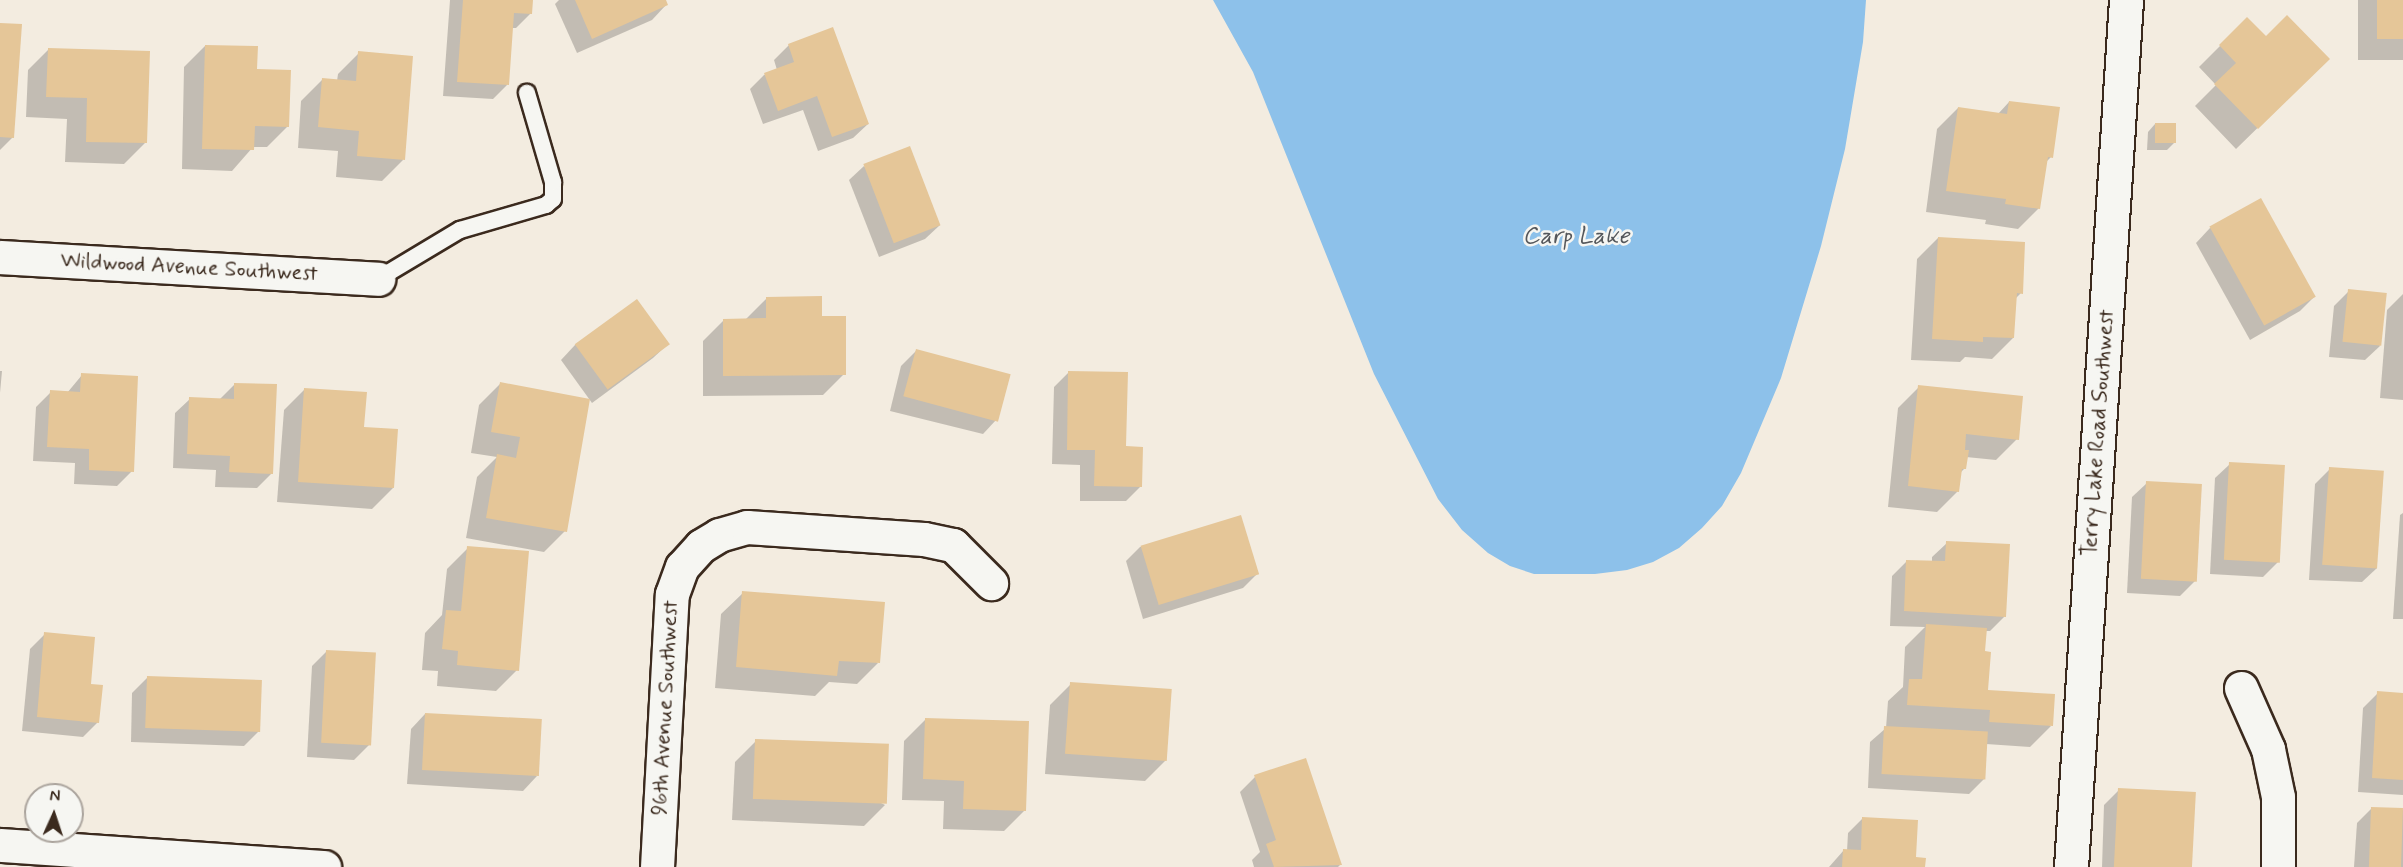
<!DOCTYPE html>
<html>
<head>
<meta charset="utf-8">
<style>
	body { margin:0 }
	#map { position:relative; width:2403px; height:867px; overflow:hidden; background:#f3ece0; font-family:Mynerve,sans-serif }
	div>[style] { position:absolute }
	.water>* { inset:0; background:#8dc1ea }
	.shadow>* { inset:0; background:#0003; transform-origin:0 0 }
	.building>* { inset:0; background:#e5c698; transform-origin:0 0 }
	.roads { filter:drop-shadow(2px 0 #3b2a1e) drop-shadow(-2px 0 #3b2a1e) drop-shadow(0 2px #3b2a1e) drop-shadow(0 -2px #3b2a1e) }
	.service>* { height:16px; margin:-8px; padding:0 8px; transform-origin:8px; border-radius:8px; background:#f6f6f2 }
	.minor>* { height:33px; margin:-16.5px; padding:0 16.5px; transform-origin:16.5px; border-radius:16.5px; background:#f6f6f2 }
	span { translate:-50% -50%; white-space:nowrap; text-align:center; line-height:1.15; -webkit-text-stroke:5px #f6f6f2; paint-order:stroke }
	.street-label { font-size:22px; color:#3b2a1e }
	.water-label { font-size:24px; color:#54575b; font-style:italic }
	.north { position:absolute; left:24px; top:783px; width:60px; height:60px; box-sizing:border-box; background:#f6f6f2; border:2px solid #aba49d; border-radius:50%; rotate:3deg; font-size:16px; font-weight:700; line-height:24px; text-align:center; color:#3b2a1e }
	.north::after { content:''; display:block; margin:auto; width:21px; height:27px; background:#3b2a1e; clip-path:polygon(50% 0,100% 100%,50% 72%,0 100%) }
</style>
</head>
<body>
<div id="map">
	<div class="water">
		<i style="clip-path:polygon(1213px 0,1866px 0,1863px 42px,1845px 149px,1821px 246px,1781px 378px,1741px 473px,1722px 506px,1702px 528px,1679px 548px,1653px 562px,1627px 570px,1595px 574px,1534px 574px,1510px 566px,1488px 553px,1462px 530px,1438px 499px,1374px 374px,1253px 72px)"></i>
	</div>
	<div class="shadow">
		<i style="clip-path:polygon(450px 0,532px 0,531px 13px,516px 28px,511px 28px,507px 85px,493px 99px,443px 96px)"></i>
		<i style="clip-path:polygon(559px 0,664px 0,666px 5px,652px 20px,577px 53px,555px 4px)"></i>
		<i style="left:2358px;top:0;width:45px;height:60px"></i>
		<i style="clip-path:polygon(2247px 19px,2266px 38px,2328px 59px,2236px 149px,2195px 106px,2216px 85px,2199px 67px)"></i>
		<i style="clip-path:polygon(0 24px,13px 137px,0 150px)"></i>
		<i style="clip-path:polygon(789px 45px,868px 124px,853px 138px,818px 151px,803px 110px,763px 124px,750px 89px,764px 75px,777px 70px,774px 60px)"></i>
		<i style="clip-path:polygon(205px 46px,256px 71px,288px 126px,267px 147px,253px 147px,232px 171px,182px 169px,184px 67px)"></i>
		<i style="clip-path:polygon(49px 49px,145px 143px,124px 164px,65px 162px,67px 119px,26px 117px,28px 70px)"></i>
		<i style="clip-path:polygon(359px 53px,403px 160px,382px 181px,336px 177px,338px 151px,298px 148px,301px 101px,322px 80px,337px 81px,338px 74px)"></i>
		<i style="clip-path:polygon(2009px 102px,2051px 157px,2045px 163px,2039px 208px,2018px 229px,1985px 224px,1986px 220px,1926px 212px,1937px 129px,1958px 108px,1998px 114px)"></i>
		<i style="clip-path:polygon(2155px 124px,2174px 143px,2167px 150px,2147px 150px,2148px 132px)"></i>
		<i style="clip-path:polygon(864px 166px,940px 225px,925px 239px,879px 257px,849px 180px)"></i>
		<i style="clip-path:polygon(2260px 200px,2314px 297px,2300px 311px,2250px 340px,2196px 243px,2210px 228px)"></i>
		<i style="clip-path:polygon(1938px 238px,2021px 293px,2015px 299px,2013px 338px,1992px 359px,1965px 357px,1960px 362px,1911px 360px,1917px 259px)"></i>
		<i style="clip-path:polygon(2349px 291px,2380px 346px,2365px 360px,2329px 357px,2334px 306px)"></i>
		<i style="clip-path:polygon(2403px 294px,2403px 400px,2380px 398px,2387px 310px)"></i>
		<i style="clip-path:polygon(767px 298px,821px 317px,844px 374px,823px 395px,703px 396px,703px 341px,724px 320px,745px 320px)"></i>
		<i style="clip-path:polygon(668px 344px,653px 358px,592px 403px,561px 360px,575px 345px)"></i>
		<i style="clip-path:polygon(916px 351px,997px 419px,983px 434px,890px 411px,901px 366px)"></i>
		<i style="clip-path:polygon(0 371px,2px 371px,0 393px)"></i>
		<i style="clip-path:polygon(1069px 372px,1141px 486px,1126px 501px,1080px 501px,1080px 465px,1052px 464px,1054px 387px)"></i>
		<i style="clip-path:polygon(82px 375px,132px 471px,117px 486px,74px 484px,75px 463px,33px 461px,36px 407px,51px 392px,67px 393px)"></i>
		<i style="clip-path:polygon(235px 384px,272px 473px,257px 488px,215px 487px,216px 470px,173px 468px,175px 413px,190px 399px,219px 400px)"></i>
		<i style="clip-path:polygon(500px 384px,565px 531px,544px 552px,466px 538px,477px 477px,497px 457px,471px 453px,479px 405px)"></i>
		<i style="clip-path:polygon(1919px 387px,2017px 439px,1996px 460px,1966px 457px,1965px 468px,1960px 473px,1958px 491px,1937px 512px,1888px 507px,1898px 408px)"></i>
		<i style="clip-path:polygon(305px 389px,363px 428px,393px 488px,372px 509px,277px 502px,284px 410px)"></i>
		<i style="clip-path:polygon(2230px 464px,2278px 562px,2263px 577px,2210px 574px,2215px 478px)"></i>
		<i style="clip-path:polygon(2330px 469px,2377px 568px,2362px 582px,2309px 580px,2315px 484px)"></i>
		<i style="clip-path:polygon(2147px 483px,2195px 581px,2180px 596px,2127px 593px,2132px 497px)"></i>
		<i style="clip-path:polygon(2403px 513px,2403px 619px,2393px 619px,2400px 515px)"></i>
		<i style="clip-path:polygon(1240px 517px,1258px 573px,1243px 588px,1143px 619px,1126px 561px,1140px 547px)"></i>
		<i style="clip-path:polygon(1947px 543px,2005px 616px,1990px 631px,1985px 631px,1983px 652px,1987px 692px,2051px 726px,2030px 747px,1986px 744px,1984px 779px,1969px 794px,1868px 788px,1870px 742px,1886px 728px,1888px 701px,1903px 687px,1905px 647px,1925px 627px,1890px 626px,1892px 576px,1907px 561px,1932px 562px,1932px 557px)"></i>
		<i style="clip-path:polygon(468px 548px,517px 670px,496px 691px,437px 686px,438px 671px,422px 670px,425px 633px,442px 615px,447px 569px)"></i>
		<i style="clip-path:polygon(743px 593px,878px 663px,857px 684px,829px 682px,815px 696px,715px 688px,721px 614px)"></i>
		<i style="clip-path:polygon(45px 634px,89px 685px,98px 722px,83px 737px,22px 731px,30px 649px)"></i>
		<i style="clip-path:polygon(327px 651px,369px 745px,354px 760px,307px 757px,312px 666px)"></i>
		<i style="clip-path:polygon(147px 678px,259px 731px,244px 746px,131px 742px,132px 693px)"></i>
		<i style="clip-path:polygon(1071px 684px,1166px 760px,1145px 781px,1045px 774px,1050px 705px)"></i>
		<i style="clip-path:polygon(2378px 693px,2403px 694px,2403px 795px,2358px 792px,2363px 708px)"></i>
		<i style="clip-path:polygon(425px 714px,537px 776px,523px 791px,407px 784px,411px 729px)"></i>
		<i style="clip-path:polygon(925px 720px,1025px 810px,1004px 831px,943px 829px,944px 801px,902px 800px,904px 741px)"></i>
		<i style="clip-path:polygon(756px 741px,885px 805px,864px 826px,732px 820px,735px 762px)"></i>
		<i style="clip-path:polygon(1305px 760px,1340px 865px,1338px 867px,1254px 867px,1252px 860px,1260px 852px,1240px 792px,1255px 777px)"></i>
		<i style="clip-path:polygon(2119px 790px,2192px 867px,2102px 867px,2104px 805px)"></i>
		<i style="clip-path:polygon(2372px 808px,2403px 810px,2403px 867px,2354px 867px,2357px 823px)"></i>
		<i style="clip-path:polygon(1863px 818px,1914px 859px,1924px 867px,1829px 867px,1844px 850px,1847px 851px,1848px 833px)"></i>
	</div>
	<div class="building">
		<i style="clip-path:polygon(463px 0,533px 0,532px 14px,514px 13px,509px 85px,457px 82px)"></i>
		<i style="clip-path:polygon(575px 0,666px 0,668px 5px,592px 39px)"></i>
		<i style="left:2377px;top:0;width:26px;height:39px"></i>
		<i style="clip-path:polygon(2287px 15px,2330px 59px,2258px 129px,2214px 84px,2236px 63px,2219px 45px,2247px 17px,2266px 36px)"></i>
		<i style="clip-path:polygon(0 23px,22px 24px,14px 138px,0 137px)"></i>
		<i style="clip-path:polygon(833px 27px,869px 124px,832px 137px,817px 96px,778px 111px,764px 73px,794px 62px,788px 44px)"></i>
		<i style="clip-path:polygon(205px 45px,258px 46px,257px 69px,291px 70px,289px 127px,255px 126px,254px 150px,202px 149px)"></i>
		<i style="clip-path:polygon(48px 48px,150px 51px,147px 143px,86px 142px,87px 98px,46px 97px)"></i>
		<i style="clip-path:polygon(358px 51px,413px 56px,405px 160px,357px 156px,359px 131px,318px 127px,322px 78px,356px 81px)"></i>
		<i style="clip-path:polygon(2009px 101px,2060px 107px,2053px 158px,2048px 157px,2040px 209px,2005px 204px,2006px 199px,1946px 191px,1958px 107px,2007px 114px)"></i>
		<i style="left:2155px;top:123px;width:21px;height:20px"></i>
		<i style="left:910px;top:146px;width:85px;height:50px;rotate:69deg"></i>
		<i style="left:2261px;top:198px;width:113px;height:59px;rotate:61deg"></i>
		<i style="clip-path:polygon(1938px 237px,2025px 242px,2023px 294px,2017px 293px,2014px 338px,1983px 337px,1983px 342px,1932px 339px)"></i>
		<i style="left:2348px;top:289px;width:39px;height:53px;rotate:6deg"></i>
		<i style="clip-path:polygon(822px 296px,822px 316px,846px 316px,846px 375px,723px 376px,723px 319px,766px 318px,766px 297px)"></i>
		<i style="left:637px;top:299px;width:56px;height:77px;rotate:54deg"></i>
		<i style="left:916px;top:349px;width:98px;height:49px;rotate:15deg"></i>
		<i style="clip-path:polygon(1068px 371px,1128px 372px,1126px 446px,1143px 447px,1142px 487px,1094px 486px,1095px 450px,1067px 450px)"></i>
		<i style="clip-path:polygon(81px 373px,138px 376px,134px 472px,89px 470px,89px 449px,47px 447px,50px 390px,80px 392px)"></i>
		<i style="clip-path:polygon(500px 382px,590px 399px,567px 532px,486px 518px,497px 454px,516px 458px,520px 437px,491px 432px)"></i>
		<i style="clip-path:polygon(234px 383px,277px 384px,273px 474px,229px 472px,230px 456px,187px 454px,189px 397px,234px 399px)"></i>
		<i style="clip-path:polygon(1918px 385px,2023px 396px,2019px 440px,1966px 434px,1965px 450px,1969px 450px,1966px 469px,1962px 469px,1959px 492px,1908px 486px)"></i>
		<i style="clip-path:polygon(304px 388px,367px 392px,364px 427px,398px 429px,394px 488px,298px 482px)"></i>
		<i style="left:2229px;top:462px;width:56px;height:98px;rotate:3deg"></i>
		<i style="left:2329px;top:467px;width:55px;height:98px;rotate:4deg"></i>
		<i style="left:2146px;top:481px;width:56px;height:98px;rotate:3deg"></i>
		<i style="left:1241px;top:515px;width:62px;height:105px;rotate:73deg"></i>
		<i style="clip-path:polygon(1946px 541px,2010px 544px,2006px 617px,1904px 611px,1906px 560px,1945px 561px)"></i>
		<i style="clip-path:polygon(467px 546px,529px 551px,519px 671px,457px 665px,458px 651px,442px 649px,446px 610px,461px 611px)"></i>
		<i style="clip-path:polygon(742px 591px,885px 602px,880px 663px,839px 661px,837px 676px,736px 667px)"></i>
		<i style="clip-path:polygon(1926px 624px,1987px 628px,1985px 651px,1991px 652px,1988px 690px,2055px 694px,2053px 726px,1989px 722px,1990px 710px,1907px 705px,1909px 679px,1922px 679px)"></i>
		<i style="clip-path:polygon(44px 632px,95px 637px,91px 684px,103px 685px,99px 723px,37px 717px)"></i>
		<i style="left:326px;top:650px;width:50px;height:93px;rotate:3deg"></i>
		<i style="left:147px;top:676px;width:115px;height:52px;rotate:2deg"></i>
		<i style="left:1070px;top:682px;width:102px;height:72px;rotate:4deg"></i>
		<i style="clip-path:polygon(2377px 691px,2403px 693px,2403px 780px,2372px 778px)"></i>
		<i style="left:425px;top:713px;width:117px;height:57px;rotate:3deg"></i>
		<i style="clip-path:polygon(925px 718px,1029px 721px,1026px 811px,963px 809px,964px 781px,923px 779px)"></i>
		<i style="left:1884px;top:726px;width:104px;height:48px;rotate:3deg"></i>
		<i style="left:755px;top:739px;width:134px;height:60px;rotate:2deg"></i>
		<i style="clip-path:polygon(1306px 758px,1342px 865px,1274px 867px,1266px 844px,1276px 840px,1254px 775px)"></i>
		<i style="left:2118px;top:788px;width:78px;height:79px;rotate:3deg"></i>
		<i style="left:2371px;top:807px;width:32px;height:60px;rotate:2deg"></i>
		<i style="clip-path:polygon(1862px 817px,1918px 820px,1916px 857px,1926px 858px,1925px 867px,1842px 867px,1843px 849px,1861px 850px)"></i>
	</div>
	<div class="roads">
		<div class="service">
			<i style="left:378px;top:279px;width:96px;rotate:-30.9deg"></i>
			<i style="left:460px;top:230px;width:90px;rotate:-16.2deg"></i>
			<i style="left:546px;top:205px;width:9px;rotate:-41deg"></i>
			<i style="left:553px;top:199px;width:17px;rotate:-90deg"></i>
			<i style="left:553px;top:182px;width:93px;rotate:-106.3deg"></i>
		</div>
		<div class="minor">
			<i style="left:0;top:257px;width:379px;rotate:3.3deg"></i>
			<i style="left:2241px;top:688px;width:67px;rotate:66.1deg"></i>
			<i style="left:2268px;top:749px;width:49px;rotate:78.2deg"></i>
			<i style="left:2278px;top:797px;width:70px;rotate:90deg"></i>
			<i style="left:0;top:845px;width:325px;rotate:3.9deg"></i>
			<i style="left:657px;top:867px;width:273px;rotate:-86.9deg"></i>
			<i style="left:672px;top:594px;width:29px;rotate:-70deg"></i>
			<i style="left:682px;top:567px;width:28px;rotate:-48deg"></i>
			<i style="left:701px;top:546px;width:21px;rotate:-31deg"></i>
			<i style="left:719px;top:535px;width:29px;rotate:-16deg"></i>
			<i style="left:747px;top:527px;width:177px;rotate:3.9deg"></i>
			<i style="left:924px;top:539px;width:30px;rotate:12deg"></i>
			<i style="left:953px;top:545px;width:54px;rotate:45deg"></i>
			<i style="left:2071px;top:867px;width:869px;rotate:-86.37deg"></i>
		</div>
	</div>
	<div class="street-label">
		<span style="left:189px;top:268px;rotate:3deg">Wildwood Avenue Southwest</span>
		<span style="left:2099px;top:433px;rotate:-86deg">Terry Lake Road Southwest</span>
		<span style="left:666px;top:708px;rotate:-87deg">96th Avenue Southwest</span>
	</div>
	<div class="water-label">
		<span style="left:1576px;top:237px">Carp Lake</span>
	</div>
	<div class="north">N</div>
</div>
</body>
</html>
